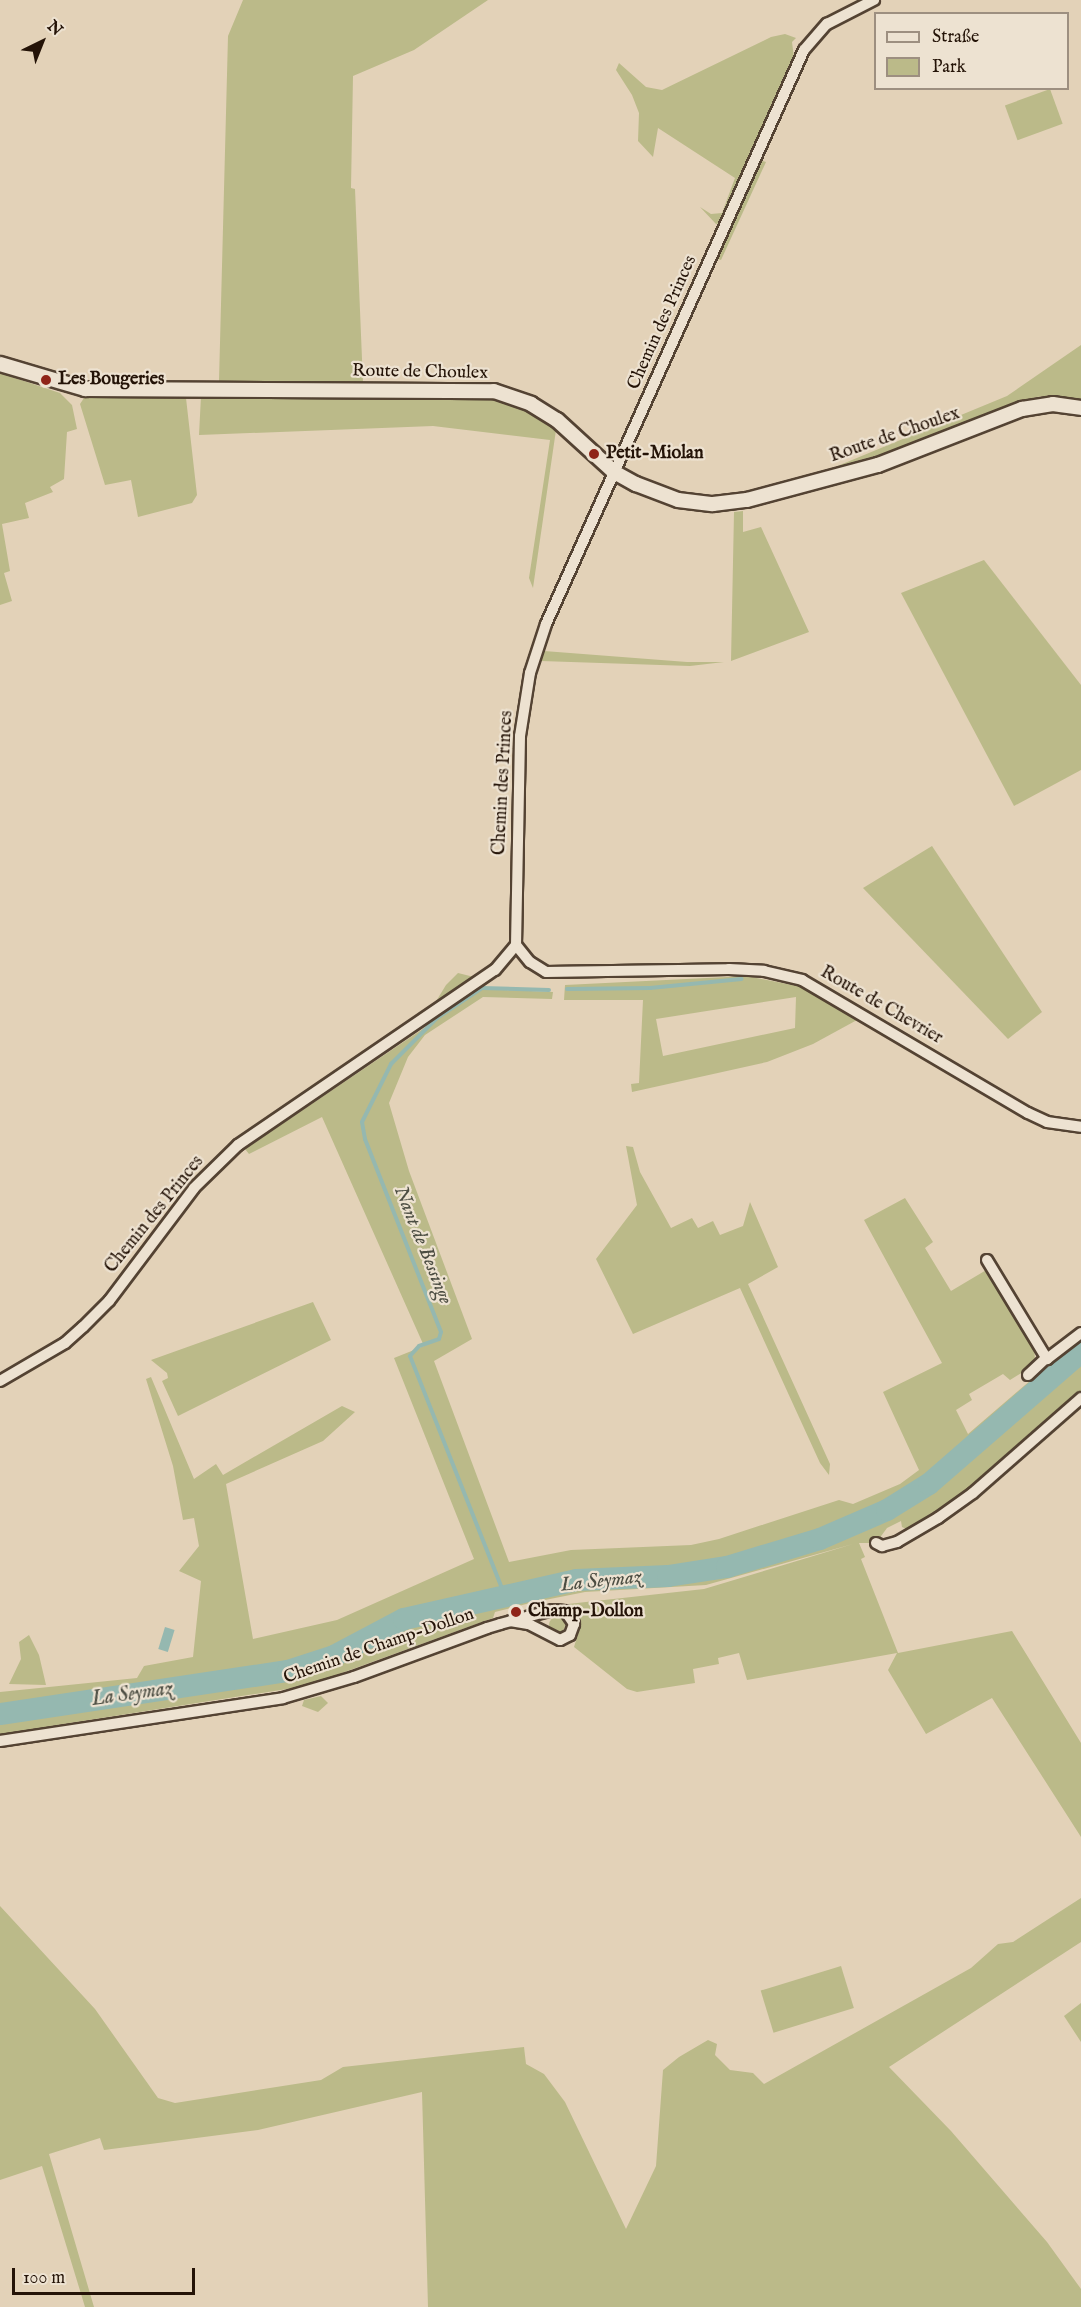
<!DOCTYPE html>
<html>
<head>
<meta charset="utf-8">
<style>
	body { margin:0 }
	#map { position:relative; width:1081px; height:2307px; overflow:hidden; background:#e3d2b8; font-family:"IM FELL English",serif }
	div>[style] { position:absolute }
	.green>* { inset:0; background:#bbba89; transform-origin:0 0 }
	.round { border-radius:50% }
	.water>* { inset:0; background:#95b8b0; transform-origin:0 0 }
	.stream>* { height:4px; margin:-2px; padding:0 2px; transform-origin:2px; border-radius:2px; background:#95b8b0 }
	.river>* { height:22px; margin:-11px; padding:0 11px; transform-origin:11px; border-radius:11px; background:#95b8b0 }
	.roads { filter:drop-shadow(2px 0 #544333) drop-shadow(-2px 0 #544333) drop-shadow(0 2px #544333) drop-shadow(0 -2px #544333) }
	.street>* { height:10px; margin:-5px; padding:0 5px; transform-origin:5px; border-radius:5px; background:#ede2d1 }
	.secondary>* { height:14px; margin:-7px; padding:0 7px; transform-origin:7px; border-radius:7px; background:#ede2d1 }
	.dots>* { width:16px; height:16px; translate:-50% -50%; box-sizing:border-box; border:3px solid #ede2d1; border-radius:50% }
	span { translate:-50% -50%; white-space:nowrap; text-align:center; line-height:1.15; -webkit-text-stroke:4.5px #ede2d1; paint-order:stroke }
	.street-label { font-size:18px; color:#241307 }
	.poi-label { font-size:18px; color:#241307; font-weight:700 }
	.left { translate:0 -50%; text-align:left }
	.water-label { font-size:20px; color:#4c4d42; font-style:italic }
	.legend { position:absolute; left:874px; top:12px; width:195px; height:78px; box-sizing:border-box; background:#ede2d1; border:2px solid #9d8f80; margin:0; padding:8px 10px; list-style:none; font-size:18px; color:#241307 }
	.legend li { display:flex; align-items:center; gap:12px; height:30px }
	.legend b { width:30px; border:2px solid #9d8f80 }
	.north { position:absolute; left:12px; top:12px; width:60px; height:60px; -webkit-text-stroke:4px #ede2d1; paint-order:stroke; rotate:43deg; font-size:16px; font-weight:700; line-height:24px; text-align:center; color:#241307 }
	.north::after { content:''; display:block; margin:auto; width:21px; height:27px; background:#241307; clip-path:polygon(50% 0,100% 100%,50% 72%,0 100%) }
	.scale { position:absolute; left:12px; top:2268px; width:183px; height:27px; box-sizing:border-box; border:3px solid #241307; border-top:0; padding-left:8px; font-size:18px; line-height:21px; white-space:nowrap; color:#241307; -webkit-text-stroke:4px #ede2d1; paint-order:stroke }
</style>
</head>
<body>
<div id="map">
	<div class="green">
		<i style="clip-path:polygon(243px 0,488px 0,414px 50px,353px 76px,351px 188px,355px 189px,363px 383px,219px 381px,228px 36px)"></i>
		<i style="clip-path:polygon(785px 34px,796px 38px,792px 42px,794px 58px,720px 223px,716px 224px,700px 207px,711px 214px,722px 213px,735px 178px,658px 128px,653px 157px,638px 141px,639px 113px,632px 95px,616px 70px,619px 63px,646px 87px,662px 90px,771px 37px)"></i>
		<i style="left:1050px;top:89px;width:37px;height:48px;rotate:70deg"></i>
		<i style="clip-path:polygon(759px 160px,766px 162px,721px 260px,715px 258px)"></i>
		<i style="clip-path:polygon(1081px 345px,1081px 401px,1056px 395px,1036px 397px,897px 450px,835px 467px,1007px 396px)"></i>
		<i style="clip-path:polygon(0 373px,60px 393px,72px 405px,77px 429px,67px 432px,64px 479px,50px 487px,53px 492px,25px 503px,29px 518px,2px 524px,10px 571px,4px 573px,12px 601px,0 605px)"></i>
		<i style="clip-path:polygon(86px 395px,186px 398px,197px 495px,192px 503px,138px 517px,131px 480px,105px 485px,80px 404px)"></i>
		<i style="clip-path:polygon(349px 395px,357px 400px,495px 400px,520px 408px,556px 430px,533px 588px,529px 578px,550px 440px,433px 426px,199px 435px,201px 396px)"></i>
		<i style="clip-path:polygon(743px 511px,743px 532px,761px 527px,809px 632px,731px 661px,734px 512px)"></i>
		<i style="clip-path:polygon(984px 560px,1081px 685px,1081px 770px,1014px 806px,901px 593px)"></i>
		<i style="clip-path:polygon(544px 651px,687px 662px,724px 662px,690px 666px,541px 661px)"></i>
		<i style="clip-path:polygon(932px 846px,1042px 1012px,1008px 1039px,863px 888px)"></i>
		<i style="clip-path:polygon(458px 973px,474px 977px,435px 1003px,446px 985px)"></i>
		<i style="clip-path:polygon(evenodd,747px 976px,807px 988px,857px 1020px,813px 1044px,767px 1062px,632px 1092px,631px 1084px,639px 1083px,643px 1000px,564px 1000px,565px 985px,747px 976px,796px 997px,795px 1028px,663px 1056px,656px 1019px,796px 997px)"></i>
		<i style="clip-path:polygon(482px 989px,553px 992px,552px 999px,483px 997px,425px 1035px,408px 1057px,389px 1103px,409px 1171px,472px 1339px,434px 1361px,509px 1562px,571px 1550px,691px 1545px,719px 1539px,839px 1500px,853px 1504px,900px 1484px,919px 1470px,883px 1392px,942px 1363px,864px 1220px,905px 1198px,933px 1242px,925px 1248px,951px 1291px,988px 1269px,1034px 1345px,1035px 1360px,1023px 1372px,1010px 1380px,1003px 1374px,969px 1394px,972px 1400px,956px 1410px,968px 1434px,1081px 1337px,1081px 1398px,1042px 1433px,1031px 1432px,1011px 1451px,1012px 1460px,915px 1533px,902px 1527px,901px 1521px,887px 1528px,876px 1543px,859px 1543px,865px 1557px,861px 1559px,898px 1653px,1012px 1631px,1081px 1743px,1081px 1837px,992px 1698px,926px 1734px,888px 1670px,897px 1653px,747px 1680px,739px 1653px,718px 1658px,719px 1664px,693px 1669px,695px 1683px,637px 1692px,627px 1689px,574px 1647px,581px 1624px,568px 1604px,704px 1589px,853px 1544px,706px 1585px,585px 1592px,530px 1603px,495px 1612px,493px 1618px,306px 1686px,0 1734px,0 1692px,137px 1678px,144px 1666px,193px 1657px,201px 1581px,179px 1571px,199px 1546px,194px 1518px,183px 1520px,173px 1466px,146px 1379px,151px 1377px,194px 1479px,216px 1464px,223px 1475px,342px 1406px,355px 1412px,323px 1441px,226px 1484px,253px 1639px,337px 1620px,474px 1559px,394px 1358px,424px 1346px,322px 1117px,249px 1154px,245px 1149px)"></i>
		<i style="clip-path:polygon(626px 1146px,633px 1147px,640px 1172px,671px 1228px,692px 1218px,698px 1228px,713px 1221px,720px 1235px,743px 1226px,750px 1202px,778px 1267px,748px 1284px,830px 1464px,829px 1475px,820px 1463px,740px 1288px,633px 1334px,596px 1259px,637px 1205px)"></i>
		<i style="clip-path:polygon(313px 1302px,331px 1340px,178px 1416px,162px 1381px,168px 1378px,167px 1373px,151px 1360px)"></i>
		<i class="round" style="left:549px;top:1617px;width:16px;height:16px"></i>
		<i style="clip-path:polygon(29px 1635px,39px 1655px,46px 1685px,9px 1684px,21px 1659px,19px 1642px)"></i>
		<i style="clip-path:polygon(321px 1696px,328px 1703px,318px 1712px,302px 1706px,304px 1700px)"></i>
		<i style="clip-path:polygon(1081px 1898px,1081px 1942px,889px 2067px,951px 2131px,1047px 2242px,1081px 2289px,1081px 2307px,428px 2307px,422px 2092px,258px 2130px,104px 2150px,100px 2138px,49px 2154px,94px 2307px,85px 2307px,42px 2166px,0 2180px,0 1906px,95px 2009px,158px 2098px,175px 2103px,321px 2080px,343px 2067px,524px 2047px,526px 2064px,544px 2074px,565px 2102px,626px 2229px,656px 2166px,663px 2070px,679px 2057px,708px 2040px,717px 2044px,715px 2055px,730px 2070px,753px 2073px,764px 2084px,971px 1968px,998px 1944px,1013px 1942px)"></i>
		<i style="left:841px;top:1966px;width:44px;height:84px;rotate:73deg"></i>
		<i style="clip-path:polygon(1081px 2003px,1081px 2042px,1064px 2016px)"></i>
	</div>
	<div class="water">
		<i style="left:165px;top:1627px;width:10px;height:23px;rotate:17deg"></i>
	</div>
	<div class="stream">
		<i style="left:567px;top:989px;width:83px;rotate:-0.7deg"></i>
		<i style="left:650px;top:988px;width:92px;rotate:-5.6deg"></i>
		<i style="left:505px;top:1596px;width:258px;rotate:-111.6deg"></i>
		<i style="left:410px;top:1356px;width:13px;rotate:-48deg"></i>
		<i style="left:419px;top:1346px;width:21px;rotate:-19deg"></i>
		<i style="left:439px;top:1339px;width:7px;rotate:-74deg"></i>
		<i style="left:441px;top:1332px;width:207px;rotate:-111.5deg"></i>
		<i style="left:365px;top:1139px;width:17px;rotate:-100deg"></i>
		<i style="left:362px;top:1122px;width:65px;rotate:-63.4deg"></i>
		<i style="left:391px;top:1064px;width:65px;rotate:-45deg"></i>
		<i style="left:437px;top:1018px;width:54px;rotate:-33.7deg"></i>
		<i style="left:482px;top:988px;width:67px;rotate:1.7deg"></i>
	</div>
	<div class="river">
		<i style="left:0;top:1714px;width:291px;rotate:-8.5deg"></i>
		<i style="left:288px;top:1671px;width:48px;rotate:-18.1deg"></i>
		<i style="left:334px;top:1656px;width:79px;rotate:-27.9deg"></i>
		<i style="left:404px;top:1619px;width:177px;rotate:-12.7deg"></i>
		<i style="left:577px;top:1580px;width:91px;rotate:-2.5deg"></i>
		<i style="left:668px;top:1576px;width:60px;rotate:-8.7deg"></i>
		<i style="left:727px;top:1567px;width:97px;rotate:-16.8deg"></i>
		<i style="left:820px;top:1539px;width:73px;rotate:-23.4deg"></i>
		<i style="left:887px;top:1510px;width:49px;rotate:-31.8deg"></i>
		<i style="left:929px;top:1484px;width:201px;rotate:-41deg"></i>
	</div>
	<div class="roads">
		<div class="street">
			<i style="left:516px;top:945px;width:22px;rotate:51deg"></i>
			<i style="left:530px;top:962px;width:19px;rotate:32deg"></i>
			<i style="left:546px;top:972px;width:183px;rotate:-0.9deg"></i>
			<i style="left:729px;top:969px;width:35px;rotate:3deg"></i>
			<i style="left:764px;top:971px;width:39px;rotate:13deg"></i>
			<i style="left:802px;top:980px;width:262px;rotate:30.5deg"></i>
			<i style="left:1028px;top:1113px;width:21px;rotate:25deg"></i>
			<i style="left:1047px;top:1122px;width:34px;rotate:8deg"></i>
			<i style="left:987px;top:1260px;width:116px;rotate:58.8deg"></i>
			<i style="left:1047px;top:1359px;width:43px;rotate:-37.4deg"></i>
			<i style="left:1028px;top:1375px;width:25px;rotate:-43deg"></i>
			<i style="left:0;top:1381px;width:75px;rotate:-30.3deg"></i>
			<i style="left:65px;top:1343px;width:24px;rotate:-42deg"></i>
			<i style="left:83px;top:1327px;width:37px;rotate:-45deg"></i>
			<i style="left:109px;top:1301px;width:141px;rotate:-53deg"></i>
			<i style="left:194px;top:1188px;width:62px;rotate:-44.3deg"></i>
			<i style="left:238px;top:1145px;width:311px;rotate:-34.3deg"></i>
			<i style="left:495px;top:970px;width:33px;rotate:-50deg"></i>
			<i style="left:516px;top:945px;width:209px;rotate:-88.9deg"></i>
			<i style="left:520px;top:736px;width:64px;rotate:-81deg"></i>
			<i style="left:530px;top:673px;width:52px;rotate:-71.9deg"></i>
			<i style="left:546px;top:624px;width:629px;rotate:-65.8deg"></i>
			<i style="left:804px;top:50px;width:35px;rotate:-49deg"></i>
			<i style="left:827px;top:24px;width:53px;rotate:-27.1deg"></i>
			<i style="left:876px;top:1543px;width:7px;rotate:27deg"></i>
			<i style="left:882px;top:1546px;width:16px;rotate:-15deg"></i>
			<i style="left:897px;top:1542px;width:48px;rotate:-30.3deg"></i>
			<i style="left:938px;top:1518px;width:43px;rotate:-35.5deg"></i>
			<i style="left:973px;top:1493px;width:144px;rotate:-41.3deg"></i>
			<i style="left:0;top:1741px;width:286px;rotate:-8.6deg"></i>
			<i style="left:283px;top:1698px;width:74px;rotate:-16.5deg"></i>
			<i style="left:354px;top:1677px;width:142px;rotate:-20.2deg"></i>
			<i style="left:487px;top:1628px;width:14px;rotate:-17deg"></i>
			<i style="left:500px;top:1624px;width:55px;rotate:-14.8deg"></i>
			<i style="left:553px;top:1610px;width:12px;rotate:5deg"></i>
			<i style="left:565px;top:1611px;width:16px;rotate:55deg"></i>
			<i style="left:574px;top:1624px;width:12px;rotate:110deg"></i>
			<i style="left:570px;top:1635px;width:11px;rotate:153deg"></i>
			<i style="left:560px;top:1640px;width:36px;rotate:-153deg"></i>
			<i style="left:528px;top:1624px;width:18px;rotate:-171deg"></i>
		</div>
		<div class="secondary">
			<i style="left:0;top:364px;width:89px;rotate:16.4deg"></i>
			<i style="left:85px;top:389px;width:409px;rotate:0.3deg"></i>
			<i style="left:494px;top:391px;width:39px;rotate:19deg"></i>
			<i style="left:531px;top:404px;width:31px;rotate:32deg"></i>
			<i style="left:557px;top:420px;width:77px;rotate:42.4deg"></i>
			<i style="left:614px;top:472px;width:25px;rotate:29deg"></i>
			<i style="left:636px;top:484px;width:45px;rotate:20.9deg"></i>
			<i style="left:678px;top:500px;width:35px;rotate:7deg"></i>
			<i style="left:713px;top:504px;width:34px;rotate:-7deg"></i>
			<i style="left:747px;top:500px;width:136px;rotate:-15deg"></i>
			<i style="left:878px;top:465px;width:155px;rotate:-21.3deg"></i>
			<i style="left:1022px;top:409px;width:31px;rotate:-9deg"></i>
			<i style="left:1053px;top:404px;width:28px;rotate:8deg"></i>
		</div>
	</div>
	<div class="dots">
		<i style="left:46px;top:380px;background:#8f2418"></i>
		<i style="left:594px;top:454px;background:#8f2418"></i>
		<i style="left:516px;top:1612px;background:#8f2418"></i>
	</div>
	<div class="street-label">
		<span style="left:663px;top:323px;rotate:-66deg">Chemin des Princes</span>
		<span style="left:420px;top:373px;rotate:1deg">Route de Choulex</span>
		<span style="left:895px;top:436px;rotate:-19deg">Route de Choulex</span>
		<span style="left:504px;top:783px;rotate:-87deg">Chemin des Princes</span>
		<span style="left:881px;top:1006px;rotate:30deg">Route de Chevrier</span>
		<span style="left:155px;top:1215px;rotate:-51deg">Chemin des Princes</span>
		<span style="left:379px;top:1647px;rotate:-19deg">Chemin de Champ-Dollon</span>
	</div>
	<div class="poi-label">
		<span class="left" style="left:58px;top:380px">Les Bougeries</span>
		<span class="left" style="left:606px;top:454px">Petit-Miolan</span>
		<span class="left" style="left:528px;top:1612px">Champ-Dollon</span>
	</div>
	<div class="water-label">
		<span style="left:423px;top:1245px;rotate:68deg">Nant de Bessinge</span>
		<span style="left:601px;top:1581px;rotate:-6deg">La Seymaz</span>
		<span style="left:132px;top:1694px;rotate:-8deg">La Seymaz</span>
	</div>
	<ul class="legend">
	<li><b style="height:8px;background:#ede2d1"></b>Straße</li>
	<li><b style="height:16px;background:#bbba89"></b>Park</li>
	</ul>
	<div class="north">N</div>
	<div class="scale">100 m</div>
</div>
</body>
</html>
